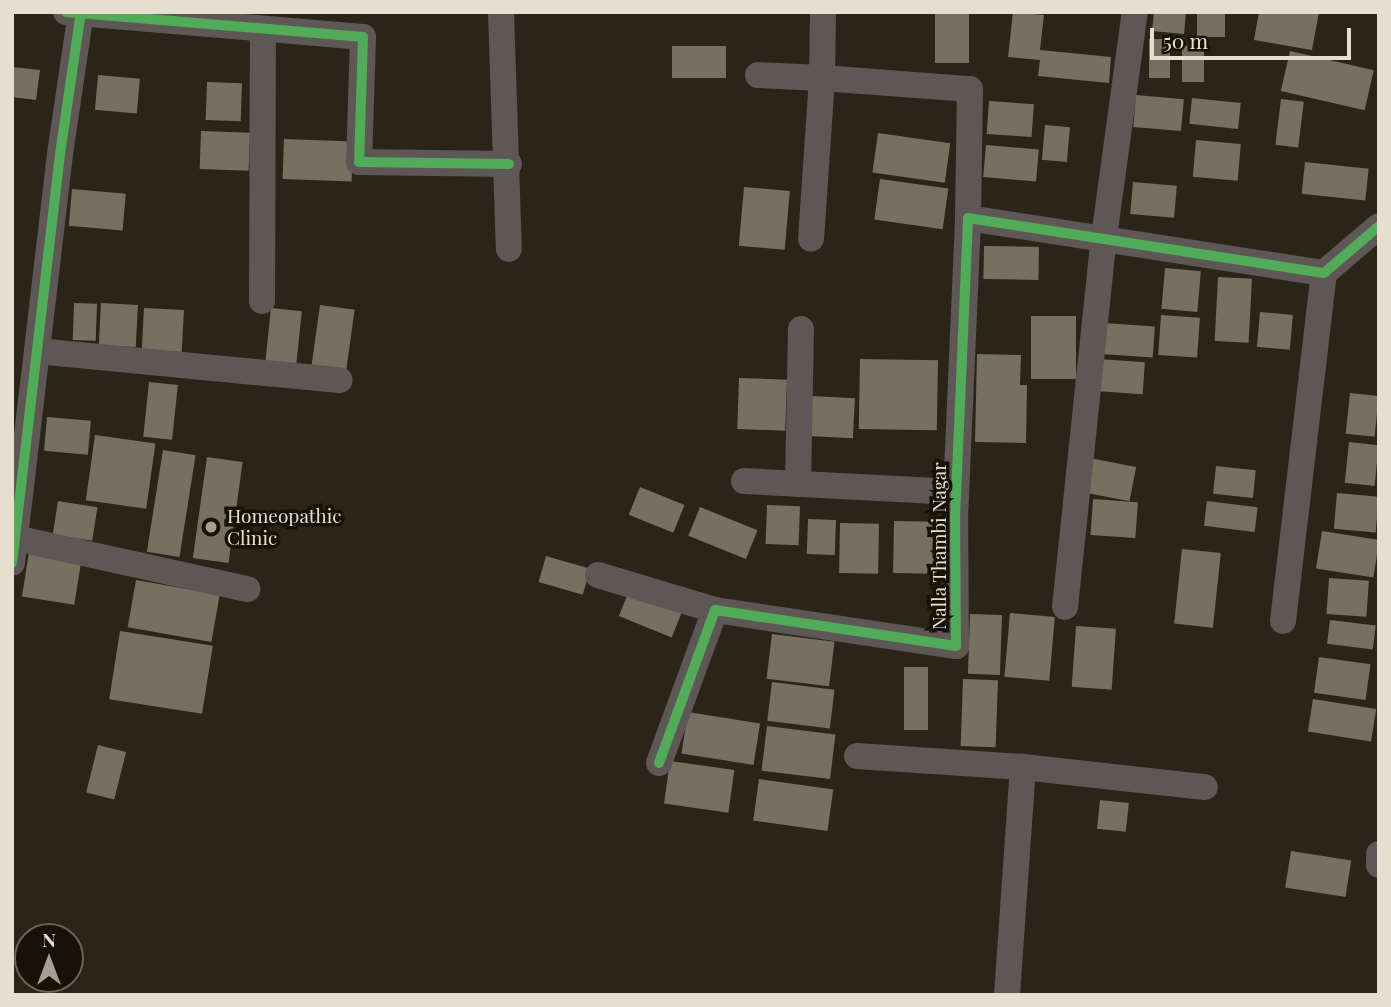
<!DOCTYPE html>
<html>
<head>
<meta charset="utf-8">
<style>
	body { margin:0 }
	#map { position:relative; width:1391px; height:1007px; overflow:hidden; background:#2b2519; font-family:"Playfair Display",serif }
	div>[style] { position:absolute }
	.building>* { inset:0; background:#777061; transform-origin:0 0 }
	.minor>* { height:26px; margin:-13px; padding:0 13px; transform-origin:13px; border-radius:13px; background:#5d5856 }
	.cycleway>* { height:10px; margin:-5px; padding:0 5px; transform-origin:5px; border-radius:5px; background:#51ab58 }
	.dots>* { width:19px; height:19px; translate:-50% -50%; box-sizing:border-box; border:4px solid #171208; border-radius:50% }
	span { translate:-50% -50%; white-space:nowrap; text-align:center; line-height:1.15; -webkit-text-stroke:7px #171208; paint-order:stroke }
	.poi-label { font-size:19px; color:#e6dfd1 }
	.left { translate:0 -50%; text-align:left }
	.street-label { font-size:19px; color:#e6dfd1 }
	.frame { position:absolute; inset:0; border:14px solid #e6dfd1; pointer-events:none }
	.north { position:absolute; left:14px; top:923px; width:70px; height:70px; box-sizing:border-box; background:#171208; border:2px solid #6a6458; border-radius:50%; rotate:0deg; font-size:19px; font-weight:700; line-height:28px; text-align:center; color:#e6dfd1 }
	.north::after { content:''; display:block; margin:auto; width:24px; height:32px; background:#a59e91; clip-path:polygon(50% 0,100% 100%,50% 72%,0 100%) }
	.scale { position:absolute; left:1150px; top:28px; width:201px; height:32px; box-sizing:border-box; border:4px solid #e6dfd1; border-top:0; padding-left:9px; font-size:21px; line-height:24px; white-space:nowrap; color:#e6dfd1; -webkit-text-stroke:5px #171208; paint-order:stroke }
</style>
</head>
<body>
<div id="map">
	<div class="building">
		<i style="left:935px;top:12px;width:34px;height:51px"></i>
		<i style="clip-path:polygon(1013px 12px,1044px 15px,1040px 50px,1111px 57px,1109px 83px,1038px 76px,1040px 60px,1008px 57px)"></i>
		<i style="clip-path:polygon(1154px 12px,1186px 12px,1184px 34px,1152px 31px)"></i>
		<i style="left:1197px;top:12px;width:28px;height:25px"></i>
		<i style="clip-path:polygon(1259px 12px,1319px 12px,1312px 50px,1254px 40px)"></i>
		<i style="left:1149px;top:39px;width:21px;height:39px"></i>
		<i style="left:672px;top:46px;width:54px;height:32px"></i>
		<i style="left:1182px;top:46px;width:22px;height:36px"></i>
		<i style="left:1290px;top:51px;width:86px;height:41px;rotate:13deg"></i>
		<i style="clip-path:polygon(12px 67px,40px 70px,36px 100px,12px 97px)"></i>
		<i style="left:98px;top:75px;width:42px;height:35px;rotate:5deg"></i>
		<i style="left:207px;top:82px;width:35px;height:38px;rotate:2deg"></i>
		<i style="left:1136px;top:95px;width:48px;height:32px;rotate:5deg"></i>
		<i style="left:1192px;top:98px;width:49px;height:26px;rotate:6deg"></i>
		<i style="left:1281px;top:99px;width:23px;height:46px;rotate:7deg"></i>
		<i style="left:989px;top:101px;width:45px;height:33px;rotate:4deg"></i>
		<i style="left:1045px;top:125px;width:25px;height:35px;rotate:5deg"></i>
		<i style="left:201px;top:131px;width:49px;height:38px;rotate:2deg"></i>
		<i style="left:878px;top:133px;width:73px;height:40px;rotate:8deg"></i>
		<i style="left:284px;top:139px;width:69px;height:40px;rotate:2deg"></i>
		<i style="left:1196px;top:140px;width:45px;height:37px;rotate:5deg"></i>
		<i style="left:986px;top:145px;width:53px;height:32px;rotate:5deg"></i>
		<i style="left:1305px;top:162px;width:64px;height:32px;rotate:6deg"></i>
		<i style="left:880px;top:179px;width:69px;height:41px;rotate:8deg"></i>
		<i style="left:1133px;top:182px;width:44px;height:32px;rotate:5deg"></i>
		<i style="left:744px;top:187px;width:46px;height:59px;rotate:5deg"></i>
		<i style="left:72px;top:189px;width:54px;height:37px;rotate:5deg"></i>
		<i style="left:984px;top:246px;width:55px;height:33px;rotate:1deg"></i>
		<i style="left:1165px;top:268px;width:36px;height:41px;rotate:5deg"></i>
		<i style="left:1218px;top:277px;width:34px;height:64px;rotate:3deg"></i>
		<i style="left:74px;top:303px;width:23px;height:37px;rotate:2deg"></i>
		<i style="left:101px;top:303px;width:37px;height:42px;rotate:3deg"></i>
		<i style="left:320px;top:305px;width:35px;height:62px;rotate:8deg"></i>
		<i style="left:144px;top:308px;width:40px;height:42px;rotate:3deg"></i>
		<i style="left:271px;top:308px;width:31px;height:54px;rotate:6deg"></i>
		<i style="left:1260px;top:312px;width:33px;height:35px;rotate:5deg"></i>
		<i style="left:1161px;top:315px;width:39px;height:40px;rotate:4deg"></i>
		<i style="left:1031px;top:316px;width:45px;height:63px"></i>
		<i style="left:1104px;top:323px;width:51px;height:31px;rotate:4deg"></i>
		<i style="clip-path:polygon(977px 354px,1021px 355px,1020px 385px,1027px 385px,1026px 443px,975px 442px)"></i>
		<i style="left:860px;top:359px;width:78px;height:70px;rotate:1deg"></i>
		<i style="left:1098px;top:359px;width:47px;height:32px;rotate:4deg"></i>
		<i style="left:739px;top:378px;width:48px;height:51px;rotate:2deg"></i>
		<i style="left:149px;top:382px;width:29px;height:55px;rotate:6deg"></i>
		<i style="left:1350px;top:393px;width:29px;height:41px;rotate:6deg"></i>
		<i style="left:811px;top:396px;width:44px;height:40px;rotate:3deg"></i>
		<i style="left:47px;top:417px;width:44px;height:34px;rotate:5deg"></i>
		<i style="left:95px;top:435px;width:61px;height:66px;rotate:8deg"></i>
		<i style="left:1349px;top:442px;width:30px;height:41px;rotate:6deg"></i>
		<i style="left:163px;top:450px;width:33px;height:103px;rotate:9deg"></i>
		<i style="left:207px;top:457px;width:36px;height:102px;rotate:8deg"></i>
		<i style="left:1090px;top:458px;width:47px;height:35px;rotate:11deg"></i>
		<i style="left:1216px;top:466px;width:40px;height:28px;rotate:6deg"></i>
		<i style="left:640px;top:487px;width:48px;height:30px;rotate:22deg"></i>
		<i style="left:1337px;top:493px;width:42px;height:36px;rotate:5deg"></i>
		<i style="left:1093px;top:499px;width:45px;height:36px;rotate:4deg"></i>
		<i style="left:58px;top:501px;width:40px;height:34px;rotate:9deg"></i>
		<i style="left:1207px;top:501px;width:51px;height:25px;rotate:7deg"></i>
		<i style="left:767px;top:505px;width:33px;height:39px;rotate:2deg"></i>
		<i style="left:700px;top:507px;width:62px;height:31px;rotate:22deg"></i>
		<i style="left:808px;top:519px;width:28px;height:35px;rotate:2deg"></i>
		<i style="left:894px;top:521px;width:41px;height:52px;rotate:1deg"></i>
		<i style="left:840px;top:523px;width:39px;height:50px;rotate:1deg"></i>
		<i style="left:1322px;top:531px;width:58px;height:38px;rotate:9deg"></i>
		<i style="left:1182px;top:549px;width:39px;height:75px;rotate:6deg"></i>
		<i style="left:29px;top:552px;width:53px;height:45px;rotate:9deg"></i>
		<i style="left:546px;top:556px;width:46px;height:27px;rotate:16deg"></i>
		<i style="left:1329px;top:578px;width:40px;height:36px;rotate:4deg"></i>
		<i style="left:136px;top:580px;width:85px;height:48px;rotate:10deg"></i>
		<i style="left:629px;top:591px;width:57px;height:27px;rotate:22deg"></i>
		<i style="left:1010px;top:613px;width:45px;height:64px;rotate:5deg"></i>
		<i style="left:1002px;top:615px;width:60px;height:32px;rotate:92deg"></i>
		<i style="left:1330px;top:620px;width:46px;height:24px;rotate:7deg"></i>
		<i style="left:1076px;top:626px;width:40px;height:61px;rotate:4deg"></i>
		<i style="left:120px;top:631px;width:94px;height:69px;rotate:9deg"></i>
		<i style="left:772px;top:634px;width:63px;height:45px;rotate:7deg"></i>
		<i style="left:1319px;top:657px;width:52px;height:36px;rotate:8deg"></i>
		<i style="left:904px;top:667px;width:24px;height:63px"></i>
		<i style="left:963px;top:679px;width:35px;height:67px;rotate:2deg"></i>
		<i style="left:772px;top:682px;width:63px;height:39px;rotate:7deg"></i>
		<i style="left:1313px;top:699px;width:64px;height:33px;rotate:9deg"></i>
		<i style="left:688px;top:712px;width:73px;height:42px;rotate:9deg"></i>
		<i style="left:767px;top:726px;width:69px;height:45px;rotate:7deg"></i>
		<i style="left:98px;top:745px;width:29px;height:49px;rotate:14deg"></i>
		<i style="left:670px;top:761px;width:65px;height:43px;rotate:8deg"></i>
		<i style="left:759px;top:779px;width:75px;height:42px;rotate:8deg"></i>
		<i style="left:1100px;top:800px;width:29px;height:29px;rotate:6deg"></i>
		<i style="left:1291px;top:851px;width:61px;height:37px;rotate:9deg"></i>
	</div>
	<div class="minor">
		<i style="left:66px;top:12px;width:298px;rotate:4.8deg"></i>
		<i style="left:363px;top:37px;width:125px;rotate:91.8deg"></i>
		<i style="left:359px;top:162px;width:150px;rotate:0.8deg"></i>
		<i style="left:501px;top:12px;width:237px;rotate:88.1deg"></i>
		<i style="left:823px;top:12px;width:66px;rotate:90.9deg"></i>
		<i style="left:822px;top:78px;width:148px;rotate:4.3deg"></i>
		<i style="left:970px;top:89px;width:129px;rotate:90.9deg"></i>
		<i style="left:758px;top:75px;width:64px;rotate:2.7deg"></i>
		<i style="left:822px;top:78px;width:161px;rotate:93.9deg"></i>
		<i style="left:262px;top:301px;width:272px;rotate:-89.8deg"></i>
		<i style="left:37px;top:351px;width:304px;rotate:5.5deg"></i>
		<i style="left:744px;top:481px;width:212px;rotate:3deg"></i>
		<i style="left:798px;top:484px;width:155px;rotate:-88.9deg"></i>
		<i style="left:15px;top:538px;width:238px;rotate:12.4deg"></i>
		<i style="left:12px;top:563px;width:412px;rotate:-83.3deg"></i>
		<i style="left:60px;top:154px;width:144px;rotate:-81.6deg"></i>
		<i style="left:598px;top:575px;width:122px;rotate:16.7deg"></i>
		<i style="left:1065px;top:607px;width:372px;rotate:-84deg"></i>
		<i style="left:1104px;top:237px;width:227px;rotate:-82.2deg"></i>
		<i style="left:1283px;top:621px;width:350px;rotate:-83.3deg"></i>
		<i style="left:857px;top:756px;width:166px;rotate:3.8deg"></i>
		<i style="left:659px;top:763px;width:163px;rotate:-69.9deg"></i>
		<i style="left:715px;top:610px;width:244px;rotate:8.5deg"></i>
		<i style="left:956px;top:646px;width:128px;rotate:-90.4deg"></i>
		<i style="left:955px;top:518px;width:300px;rotate:-87.5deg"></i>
		<i style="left:968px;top:218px;width:360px;rotate:8.8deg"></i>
		<i style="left:1324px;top:273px;width:72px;rotate:-40.5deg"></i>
		<i style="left:1379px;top:854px;width:11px;rotate:90deg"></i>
		<i style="left:1007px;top:995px;width:229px;rotate:-86deg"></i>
		<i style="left:1023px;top:767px;width:183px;rotate:6.3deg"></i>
	</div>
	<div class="cycleway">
		<i style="left:66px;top:12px;width:298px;rotate:4.8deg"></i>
		<i style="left:363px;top:37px;width:125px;rotate:91.8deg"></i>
		<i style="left:359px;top:162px;width:150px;rotate:0.8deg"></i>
		<i style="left:12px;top:563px;width:412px;rotate:-83.3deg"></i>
		<i style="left:60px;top:154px;width:144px;rotate:-81.6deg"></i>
		<i style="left:659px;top:763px;width:163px;rotate:-69.9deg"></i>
		<i style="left:715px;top:610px;width:244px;rotate:8.5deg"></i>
		<i style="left:956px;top:646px;width:128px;rotate:-90.4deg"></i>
		<i style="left:955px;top:518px;width:300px;rotate:-87.5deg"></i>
		<i style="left:968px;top:218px;width:360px;rotate:8.8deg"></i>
		<i style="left:1324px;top:273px;width:72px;rotate:-40.5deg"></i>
	</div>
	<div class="dots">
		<i style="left:211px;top:527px;background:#a59e91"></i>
	</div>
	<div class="poi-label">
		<span class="left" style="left:227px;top:527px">Homeopathic<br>Clinic</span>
	</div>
	<div class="street-label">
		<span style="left:939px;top:546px;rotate:-90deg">Nalla Thambi Nagar</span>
	</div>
	<div class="frame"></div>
	<div class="north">N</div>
	<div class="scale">50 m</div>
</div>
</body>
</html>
